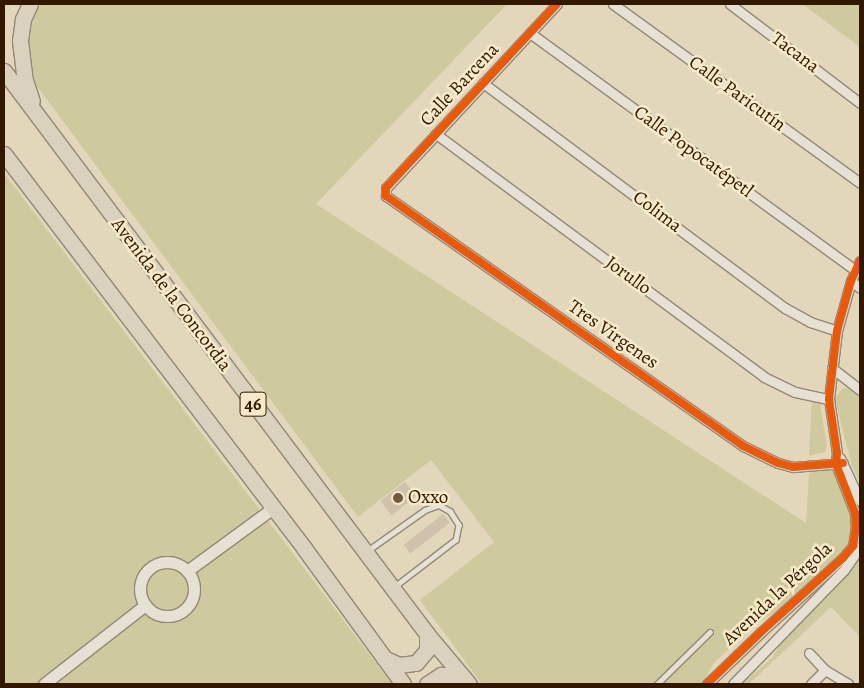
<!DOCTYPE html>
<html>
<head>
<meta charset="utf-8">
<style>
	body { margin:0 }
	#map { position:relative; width:864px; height:688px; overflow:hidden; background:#e2d7bb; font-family:Alegreya,serif }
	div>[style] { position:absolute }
	.green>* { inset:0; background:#cfca9e }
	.building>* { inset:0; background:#d0c1ac; transform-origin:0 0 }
	.roads { filter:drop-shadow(1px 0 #928876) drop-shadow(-1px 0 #928876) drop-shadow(0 1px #928876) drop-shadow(0 -1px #928876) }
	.service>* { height:4.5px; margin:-2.25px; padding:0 2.25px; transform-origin:2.25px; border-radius:2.25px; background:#e6e1d4 }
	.minor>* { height:9px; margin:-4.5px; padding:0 4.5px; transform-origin:4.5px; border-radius:4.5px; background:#e6e1d4 }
	.tertiary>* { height:11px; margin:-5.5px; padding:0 5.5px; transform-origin:5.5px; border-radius:5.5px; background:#e6e1d4 }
	.tertiary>.ring { margin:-5.5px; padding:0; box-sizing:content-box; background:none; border:11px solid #e6e1d4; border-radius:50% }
	.primary>* { height:15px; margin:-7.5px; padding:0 7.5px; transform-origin:7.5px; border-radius:7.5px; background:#dad2be }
	.cycleway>* { height:8px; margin:-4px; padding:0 4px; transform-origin:4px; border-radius:4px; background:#e8590c }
	.dots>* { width:14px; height:14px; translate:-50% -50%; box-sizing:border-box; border:2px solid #f6eac9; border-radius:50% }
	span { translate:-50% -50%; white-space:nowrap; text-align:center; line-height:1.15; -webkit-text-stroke:5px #f6eac9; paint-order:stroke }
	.shield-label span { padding:1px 4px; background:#f6eac9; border:1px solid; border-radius:4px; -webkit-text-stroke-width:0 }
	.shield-label { font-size:18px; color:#321800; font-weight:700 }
	.street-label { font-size:19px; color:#321800 }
	.poi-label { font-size:19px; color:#321800 }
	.left { translate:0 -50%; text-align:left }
	.frame { position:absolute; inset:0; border:5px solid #321800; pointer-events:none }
</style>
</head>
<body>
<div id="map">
	<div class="green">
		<i style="clip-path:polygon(41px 4px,507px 4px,316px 204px,806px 523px,809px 473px,830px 469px,835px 473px,852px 515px,853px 526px,849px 543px,842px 553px,784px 606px,753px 626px,714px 663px,702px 684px,482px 684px,420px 600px,494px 542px,431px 460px,358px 517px,36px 85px,29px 57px,28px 35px,36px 12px)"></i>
		<i style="clip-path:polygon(802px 4px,860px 4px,860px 47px)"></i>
		<i style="clip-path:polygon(4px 173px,392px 684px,4px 684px)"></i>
		<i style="clip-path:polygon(845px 388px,852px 388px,860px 396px,860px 483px,852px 466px,835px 400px,840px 391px)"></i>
		<i style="clip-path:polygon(812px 398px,820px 404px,827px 446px,825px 452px,809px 456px)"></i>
		<i style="clip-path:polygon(860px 558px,860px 637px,831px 607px,749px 684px,742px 684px,772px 658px,793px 624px)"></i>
	</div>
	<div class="building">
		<i style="left:405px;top:482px;width:18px;height:31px;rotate:52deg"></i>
		<i style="left:443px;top:514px;width:11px;height:50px;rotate:52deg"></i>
	</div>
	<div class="roads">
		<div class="service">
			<i style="left:367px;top:551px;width:71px;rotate:-35.3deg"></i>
			<i style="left:425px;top:510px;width:15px;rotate:-20deg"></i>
			<i style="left:439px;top:505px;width:13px;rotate:29deg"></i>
			<i style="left:450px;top:511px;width:17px;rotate:57deg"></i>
			<i style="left:459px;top:525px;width:15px;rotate:101deg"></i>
			<i style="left:456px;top:540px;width:76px;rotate:142.5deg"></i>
			<i style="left:657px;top:684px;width:74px;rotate:-44.5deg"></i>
		</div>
		<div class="minor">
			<i style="left:557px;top:4px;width:251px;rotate:132.9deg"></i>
			<i style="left:386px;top:188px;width:8px;rotate:90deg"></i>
			<i style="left:386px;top:196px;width:436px;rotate:35deg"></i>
			<i style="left:743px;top:446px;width:39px;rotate:26deg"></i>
			<i style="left:778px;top:463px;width:16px;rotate:15deg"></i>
			<i style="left:793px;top:467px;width:50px;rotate:-4.6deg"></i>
			<i style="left:613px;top:4px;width:305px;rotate:35.9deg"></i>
			<i style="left:730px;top:4px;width:163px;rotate:37.3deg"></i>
			<i style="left:530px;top:33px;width:402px;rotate:36.1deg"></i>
			<i style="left:483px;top:83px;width:377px;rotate:36.7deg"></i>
			<i style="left:785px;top:308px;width:29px;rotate:29deg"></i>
			<i style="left:810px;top:322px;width:28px;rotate:18deg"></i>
			<i style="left:436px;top:134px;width:408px;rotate:36.5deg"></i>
			<i style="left:764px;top:377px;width:34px;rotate:26deg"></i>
			<i style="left:795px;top:392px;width:35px;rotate:12deg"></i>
			<i style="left:851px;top:281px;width:11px;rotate:38deg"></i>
			<i style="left:832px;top:368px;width:36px;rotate:38deg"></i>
			<i style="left:840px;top:458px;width:47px;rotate:65.1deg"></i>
			<i style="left:809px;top:653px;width:23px;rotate:47deg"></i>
			<i style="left:825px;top:670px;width:27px;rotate:31deg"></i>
			<i style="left:707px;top:684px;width:75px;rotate:-43.9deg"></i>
			<i style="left:761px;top:632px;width:110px;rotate:-42.1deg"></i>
			<i style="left:843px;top:558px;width:16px;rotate:-50deg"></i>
			<i style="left:853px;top:546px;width:18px;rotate:-81deg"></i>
			<i style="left:856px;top:528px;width:15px;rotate:-94deg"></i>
			<i style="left:855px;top:513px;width:53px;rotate:-111.2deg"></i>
			<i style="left:836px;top:464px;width:11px;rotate:-85deg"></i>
			<i style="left:837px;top:453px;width:55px;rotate:-98.4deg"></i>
			<i style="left:829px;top:399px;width:68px;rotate:-83.3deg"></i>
			<i style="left:837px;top:331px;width:52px;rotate:-74.4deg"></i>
			<i style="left:851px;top:281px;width:22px;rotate:-66deg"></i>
			<i style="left:733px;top:684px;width:159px;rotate:-45.8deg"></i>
			<i style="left:844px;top:570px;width:28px;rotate:-55deg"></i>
			<i style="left:811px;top:684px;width:20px;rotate:-45deg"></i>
		</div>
		<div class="tertiary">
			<i class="ring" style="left:140px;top:562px;width:43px;height:43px"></i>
			<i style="left:187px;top:571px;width:107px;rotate:-36.2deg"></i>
			<i style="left:44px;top:684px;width:128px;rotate:-38deg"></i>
		</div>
		<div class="primary">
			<i style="left:30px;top:4px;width:17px;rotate:115deg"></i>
			<i style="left:23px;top:19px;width:22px;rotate:98deg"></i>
			<i style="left:20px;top:41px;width:39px;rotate:83deg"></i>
			<i style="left:25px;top:80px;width:22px;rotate:72deg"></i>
			<i style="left:4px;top:71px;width:704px;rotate:53.08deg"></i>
			<i style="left:427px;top:634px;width:65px;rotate:50deg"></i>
			<i style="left:4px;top:154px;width:495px;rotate:52.7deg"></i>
			<i style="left:304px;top:548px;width:168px;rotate:53.9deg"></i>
			<i style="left:384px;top:658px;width:17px;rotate:25deg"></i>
			<i style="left:399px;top:665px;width:17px;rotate:-7deg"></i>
			<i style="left:416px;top:663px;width:17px;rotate:-50deg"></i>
			<i style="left:427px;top:650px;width:16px;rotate:-90deg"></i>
			<i style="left:427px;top:684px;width:17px;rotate:-33deg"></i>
			<i style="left:441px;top:675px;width:10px"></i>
			<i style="left:451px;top:675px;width:17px;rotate:25deg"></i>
		</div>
	</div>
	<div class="cycleway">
		<i style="left:557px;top:4px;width:251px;rotate:132.9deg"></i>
		<i style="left:386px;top:188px;width:8px;rotate:90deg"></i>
		<i style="left:386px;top:196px;width:436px;rotate:35deg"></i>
		<i style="left:743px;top:446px;width:39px;rotate:26deg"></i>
		<i style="left:778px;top:463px;width:16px;rotate:15deg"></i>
		<i style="left:793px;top:467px;width:50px;rotate:-4.6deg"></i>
		<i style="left:707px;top:684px;width:75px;rotate:-43.9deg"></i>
		<i style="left:761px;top:632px;width:110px;rotate:-42.1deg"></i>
		<i style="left:843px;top:558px;width:16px;rotate:-50deg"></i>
		<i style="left:853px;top:546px;width:18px;rotate:-81deg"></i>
		<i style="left:856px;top:528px;width:15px;rotate:-94deg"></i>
		<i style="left:855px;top:513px;width:53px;rotate:-111.2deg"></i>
		<i style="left:836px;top:464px;width:11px;rotate:-85deg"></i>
		<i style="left:837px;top:453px;width:55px;rotate:-98.4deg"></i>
		<i style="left:829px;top:399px;width:68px;rotate:-83.3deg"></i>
		<i style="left:837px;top:331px;width:52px;rotate:-74.4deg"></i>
		<i style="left:851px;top:281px;width:22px;rotate:-66deg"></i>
	</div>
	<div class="dots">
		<i style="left:398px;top:498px;background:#705b41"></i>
	</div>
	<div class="shield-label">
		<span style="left:253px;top:404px">46</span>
	</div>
	<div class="street-label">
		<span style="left:795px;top:53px;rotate:37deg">Tacana</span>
		<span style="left:460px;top:85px;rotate:-47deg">Calle Barcena</span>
		<span style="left:737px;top:94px;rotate:36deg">Calle Paricutín</span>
		<span style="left:693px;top:152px;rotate:36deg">Calle Popocatépetl</span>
		<span style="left:657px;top:212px;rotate:37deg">Colima</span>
		<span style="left:628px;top:276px;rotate:36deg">Jorullo</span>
		<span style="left:171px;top:295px;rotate:53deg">Avenida de la Concordia</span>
		<span style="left:613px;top:335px;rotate:35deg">Tres Virgenes</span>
		<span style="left:778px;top:594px;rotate:-43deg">Avenida la Pérgola</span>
	</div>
	<div class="poi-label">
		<span class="left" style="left:408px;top:498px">Oxxo</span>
	</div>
	<div class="frame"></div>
</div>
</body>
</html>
